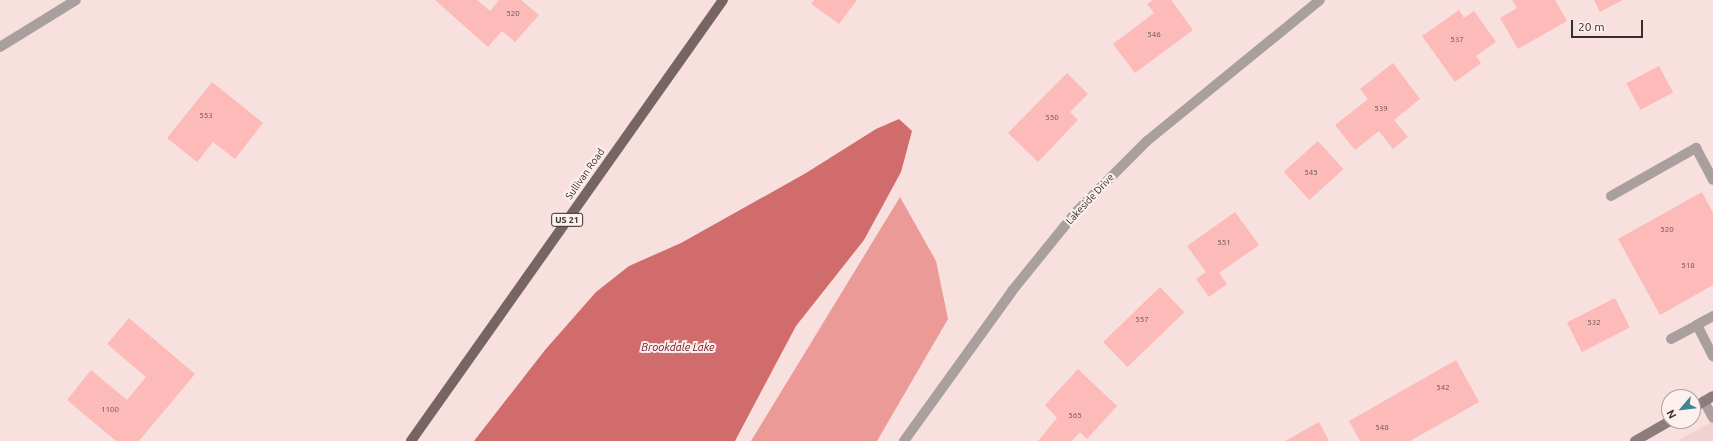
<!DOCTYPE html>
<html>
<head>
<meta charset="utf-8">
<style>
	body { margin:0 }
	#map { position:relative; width:1713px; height:441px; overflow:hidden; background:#f8e0de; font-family:Ubuntu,sans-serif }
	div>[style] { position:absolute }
	.built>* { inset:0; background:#f2d2d1 }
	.green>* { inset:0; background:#ec9a98 }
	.water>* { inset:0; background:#d06c6c }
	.building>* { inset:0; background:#fcbbb8; transform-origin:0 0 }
	.lane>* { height:10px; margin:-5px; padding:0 5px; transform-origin:5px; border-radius:5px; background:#aa9f9f }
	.street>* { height:10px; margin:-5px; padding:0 5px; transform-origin:5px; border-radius:5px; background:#aa9f9f }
	.secondary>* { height:10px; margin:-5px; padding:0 5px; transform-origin:5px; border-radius:5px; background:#8c7d7c }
	.primary>* { height:10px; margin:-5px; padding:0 5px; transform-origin:5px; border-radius:5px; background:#776564 }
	span { translate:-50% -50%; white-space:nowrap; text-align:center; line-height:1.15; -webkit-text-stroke:4px #feefef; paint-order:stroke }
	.number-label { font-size:8px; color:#685050 }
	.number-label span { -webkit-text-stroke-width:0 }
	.shield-label span { padding:1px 3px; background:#feefef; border:1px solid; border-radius:3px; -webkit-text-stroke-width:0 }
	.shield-label { font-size:9px; color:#362d2d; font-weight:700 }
	.street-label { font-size:10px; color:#362d2d }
	.water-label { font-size:11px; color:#6e121c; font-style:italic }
	.north { position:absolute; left:1661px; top:389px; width:40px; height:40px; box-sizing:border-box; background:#feefef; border:1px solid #aea1a1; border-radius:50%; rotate:242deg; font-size:11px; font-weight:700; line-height:16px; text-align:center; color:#362d2d }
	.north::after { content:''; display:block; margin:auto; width:14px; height:18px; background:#3f878c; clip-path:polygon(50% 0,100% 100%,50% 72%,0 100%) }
	.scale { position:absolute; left:1571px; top:20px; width:72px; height:18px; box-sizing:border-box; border:2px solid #362d2d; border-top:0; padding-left:5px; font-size:12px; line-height:14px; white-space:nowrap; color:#362d2d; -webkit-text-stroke:3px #feefef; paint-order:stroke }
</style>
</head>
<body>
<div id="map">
	<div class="built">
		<i style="clip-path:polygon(1713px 421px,1713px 441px,1677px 441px)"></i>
	</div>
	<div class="green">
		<i style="clip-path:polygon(900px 197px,936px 261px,948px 319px,877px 441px,751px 441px)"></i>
	</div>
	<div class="water">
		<i style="clip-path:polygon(899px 119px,912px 131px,901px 172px,864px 240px,796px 326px,735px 441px,474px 441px,545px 350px,596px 292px,629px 266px,681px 243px,806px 173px,876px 129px)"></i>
	</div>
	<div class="building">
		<i style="clip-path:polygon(435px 0,477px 0,490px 11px,499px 0,521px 0,539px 15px,515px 42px,502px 31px,488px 47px)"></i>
		<i style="clip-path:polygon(814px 0,857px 0,839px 24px,811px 4px)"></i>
		<i style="clip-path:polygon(1153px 0,1171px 0,1193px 30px,1135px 73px,1113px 44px,1154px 13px,1147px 4px)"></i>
		<i style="clip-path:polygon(1512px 0,1555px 0,1567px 21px,1518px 49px,1500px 18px,1517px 8px)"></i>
		<i style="clip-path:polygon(1594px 0,1623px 0,1600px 12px)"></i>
		<i style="clip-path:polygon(1459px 10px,1464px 18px,1474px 11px,1496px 42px,1476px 56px,1481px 63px,1455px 82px,1422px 36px)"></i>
		<i style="clip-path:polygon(1393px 63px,1420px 99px,1394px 120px,1408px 137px,1393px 149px,1379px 131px,1355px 150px,1335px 125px,1368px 99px,1360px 89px)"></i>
		<i style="left:1659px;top:66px;width:30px;height:37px;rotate:62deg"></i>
		<i style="clip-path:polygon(1067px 73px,1088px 94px,1070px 112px,1078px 120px,1038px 162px,1008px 133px)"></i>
		<i style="clip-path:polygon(212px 82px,263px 123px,235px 159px,213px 142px,197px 162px,167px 138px)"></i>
		<i style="left:1318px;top:141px;width:38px;height:46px;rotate:48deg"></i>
		<i style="clip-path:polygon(1702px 192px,1713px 213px,1713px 285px,1660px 315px,1618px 239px)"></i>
		<i style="clip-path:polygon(1235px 212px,1259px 245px,1219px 273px,1227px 284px,1209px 297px,1196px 279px,1206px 272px,1187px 246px)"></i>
		<i style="left:1160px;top:287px;width:35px;height:79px;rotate:46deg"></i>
		<i style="left:1615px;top:298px;width:33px;height:54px;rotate:63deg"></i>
		<i style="clip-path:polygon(129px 318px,195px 374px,139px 441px,116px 441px,67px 400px,91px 370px,127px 400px,146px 377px,107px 344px)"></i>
		<i style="clip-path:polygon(1456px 360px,1479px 402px,1410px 441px,1360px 441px,1349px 421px)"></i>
		<i style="clip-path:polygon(1078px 369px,1117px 406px,1087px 439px,1080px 432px,1072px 441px,1038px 441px,1057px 418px,1045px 405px)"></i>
		<i style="clip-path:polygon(1319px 422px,1329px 441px,1285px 441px)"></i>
	</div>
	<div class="lane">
		<i style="left:1611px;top:196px;width:98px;rotate:-29.5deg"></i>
		<i style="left:1696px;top:148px;width:36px;rotate:62deg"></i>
		<i style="left:1713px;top:316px;width:18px;rotate:151deg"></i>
		<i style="left:1697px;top:325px;width:35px;rotate:63deg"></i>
		<i style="left:1671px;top:339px;width:30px;rotate:-28deg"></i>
		<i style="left:1704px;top:401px;width:19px;rotate:62deg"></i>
	</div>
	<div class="street">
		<i style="left:0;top:47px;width:89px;rotate:-31.7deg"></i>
		<i style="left:904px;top:441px;width:185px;rotate:-54.2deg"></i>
		<i style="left:1012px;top:291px;width:102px;rotate:-51deg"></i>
		<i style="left:1076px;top:212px;width:100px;rotate:-45deg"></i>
		<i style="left:1147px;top:141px;width:223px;rotate:-39.2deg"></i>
	</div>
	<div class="secondary">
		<i style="left:1693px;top:408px;width:23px;rotate:-31deg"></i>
		<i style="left:1635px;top:441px;width:40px;rotate:-29.7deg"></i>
	</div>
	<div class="primary">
		<i style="left:411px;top:441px;width:540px;rotate:-54.72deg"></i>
	</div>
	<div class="number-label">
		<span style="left:513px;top:14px">520</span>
		<span style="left:1154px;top:35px">546</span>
		<span style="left:1457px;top:40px">537</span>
		<span style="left:1381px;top:109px">539</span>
		<span style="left:206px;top:116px">553</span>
		<span style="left:1052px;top:118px">550</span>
		<span style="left:1311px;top:173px">545</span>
		<span style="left:1667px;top:230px">520</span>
		<span style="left:1224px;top:243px">551</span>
		<span style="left:1688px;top:266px">518</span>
		<span style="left:1142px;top:320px">557</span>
		<span style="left:1594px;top:323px">532</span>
		<span style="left:1443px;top:388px">542</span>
		<span style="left:110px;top:410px">1100</span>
		<span style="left:1075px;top:416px">565</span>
		<span style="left:1382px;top:428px">548</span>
	</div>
	<div class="shield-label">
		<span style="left:567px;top:220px">US 21</span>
	</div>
	<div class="street-label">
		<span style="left:585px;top:174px;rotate:-55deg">Sullivan Road</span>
		<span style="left:1090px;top:199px;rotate:-47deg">Lakeside Drive</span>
	</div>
	<div class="water-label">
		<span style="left:678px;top:347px">Brookdale Lake</span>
	</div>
	<div class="north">N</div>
	<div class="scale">20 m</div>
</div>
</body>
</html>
